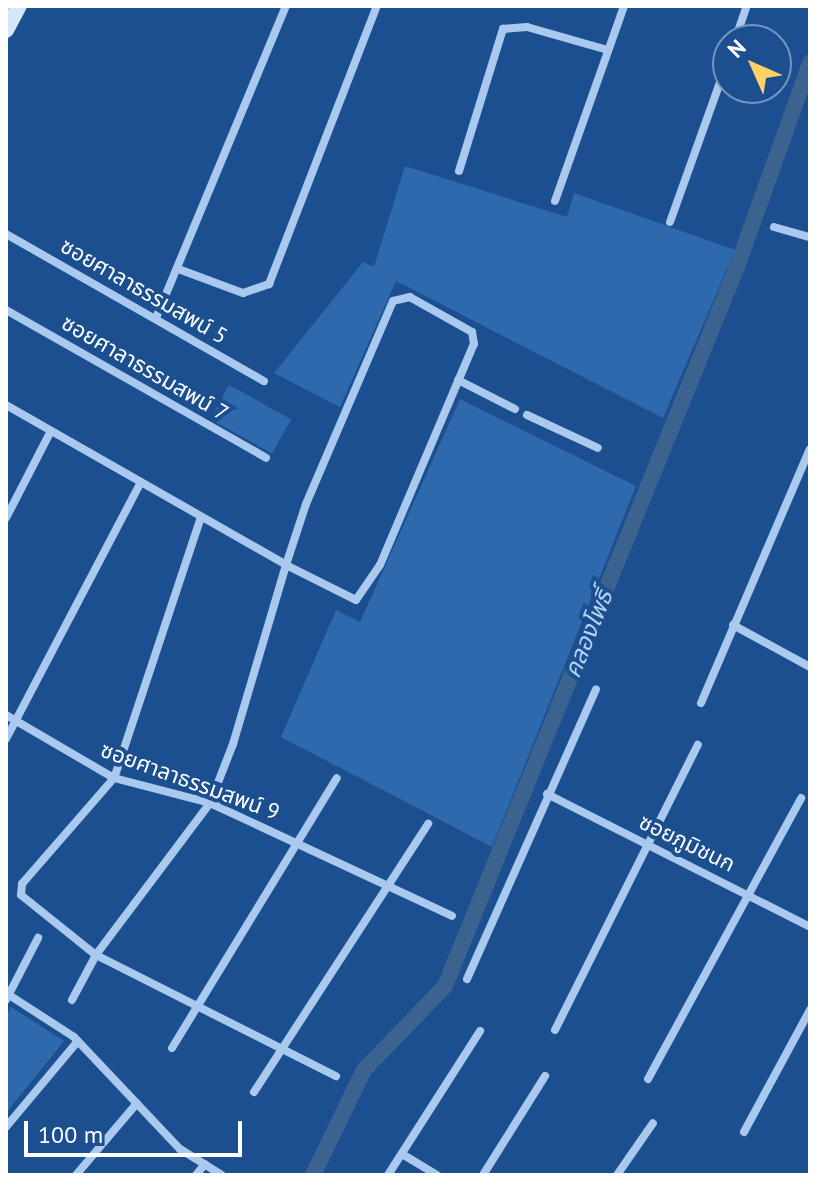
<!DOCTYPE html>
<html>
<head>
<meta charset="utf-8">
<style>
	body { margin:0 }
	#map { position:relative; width:816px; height:1181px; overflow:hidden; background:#1b4f8f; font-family:"PT Sans","Noto Sans Thai",sans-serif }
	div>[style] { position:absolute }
	.green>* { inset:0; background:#2e69ad; transform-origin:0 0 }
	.canal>* { height:16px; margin:-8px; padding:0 8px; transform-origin:8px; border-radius:8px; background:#3c6290 }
	.street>* { height:8px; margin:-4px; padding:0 4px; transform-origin:4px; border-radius:4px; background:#a9c9ee }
	.secondary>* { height:16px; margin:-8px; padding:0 8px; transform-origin:8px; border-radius:8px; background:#d6e6fa }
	span { translate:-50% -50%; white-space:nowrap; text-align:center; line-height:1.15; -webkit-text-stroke:8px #1b4f8f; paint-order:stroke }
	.street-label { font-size:22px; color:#fff }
	.water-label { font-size:24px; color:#b5d3f5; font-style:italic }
	.frame { position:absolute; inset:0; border:8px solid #fff; pointer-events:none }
	.north { position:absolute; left:712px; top:24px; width:80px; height:80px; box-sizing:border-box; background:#1b4f8f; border:2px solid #7695bc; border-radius:50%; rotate:315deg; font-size:22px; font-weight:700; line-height:32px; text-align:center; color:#fff }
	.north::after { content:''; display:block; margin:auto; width:28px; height:36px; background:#ffd166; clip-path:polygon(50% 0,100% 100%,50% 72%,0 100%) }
	.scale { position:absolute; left:24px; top:1121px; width:218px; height:36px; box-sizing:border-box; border:4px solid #fff; border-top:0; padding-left:10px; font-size:24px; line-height:28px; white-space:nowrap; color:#fff; -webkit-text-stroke:6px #1b4f8f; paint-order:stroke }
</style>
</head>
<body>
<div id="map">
	<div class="green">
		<i style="clip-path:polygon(405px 166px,567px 217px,574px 193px,735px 250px,663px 418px,396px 281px,340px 407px,274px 373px,363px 262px,374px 267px)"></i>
		<i style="left:229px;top:385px;width:71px;height:39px;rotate:29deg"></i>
		<i style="clip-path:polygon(460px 399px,636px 486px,492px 847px,281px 737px,336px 610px,360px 622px)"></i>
		<i style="clip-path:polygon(11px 1007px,64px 1041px,6px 1113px,6px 1017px)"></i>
	</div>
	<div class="canal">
		<i style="left:313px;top:1175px;width:117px;rotate:-64.1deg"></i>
		<i style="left:364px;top:1070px;width:117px;rotate:-46deg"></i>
		<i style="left:445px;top:986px;width:776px;rotate:-67.9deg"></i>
		<i style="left:737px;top:267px;width:217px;rotate:-70.3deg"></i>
	</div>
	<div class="street">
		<i style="left:735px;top:40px;width:36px;rotate:-71deg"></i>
		<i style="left:459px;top:171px;width:149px;rotate:-72.8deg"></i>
		<i style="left:503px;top:29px;width:24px;rotate:-5deg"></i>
		<i style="left:527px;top:27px;width:84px;rotate:15.9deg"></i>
		<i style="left:555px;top:201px;width:207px;rotate:-70.5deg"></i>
		<i style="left:670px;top:222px;width:172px;rotate:-70.3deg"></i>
		<i style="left:774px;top:227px;width:37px;rotate:16deg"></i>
		<i style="left:6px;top:234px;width:297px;rotate:29.7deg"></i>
		<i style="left:181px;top:270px;width:66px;rotate:20.4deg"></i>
		<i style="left:243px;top:293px;width:28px;rotate:-19deg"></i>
		<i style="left:269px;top:284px;width:298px;rotate:-68.8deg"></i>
		<i style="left:6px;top:310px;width:299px;rotate:29.6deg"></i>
		<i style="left:156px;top:318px;width:338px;rotate:-67.4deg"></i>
		<i style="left:458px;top:380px;width:64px;rotate:27deg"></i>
		<i style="left:6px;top:405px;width:322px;rotate:29.7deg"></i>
		<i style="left:286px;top:565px;width:78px;rotate:26.6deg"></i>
		<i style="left:356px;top:600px;width:42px;rotate:-55.6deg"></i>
		<i style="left:380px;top:565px;width:240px;rotate:-67deg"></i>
		<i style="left:474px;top:344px;width:12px;rotate:-99deg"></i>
		<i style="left:472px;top:332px;width:71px;rotate:-150.6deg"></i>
		<i style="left:410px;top:297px;width:17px;rotate:167deg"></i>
		<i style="left:393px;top:301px;width:221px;rotate:113.2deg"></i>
		<i style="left:306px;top:504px;width:64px;rotate:108.2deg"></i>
		<i style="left:286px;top:565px;width:187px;rotate:106.5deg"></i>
		<i style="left:233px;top:744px;width:63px;rotate:111.3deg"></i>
		<i style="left:210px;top:803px;width:190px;rotate:126.9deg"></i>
		<i style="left:96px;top:955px;width:51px;rotate:118.1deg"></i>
		<i style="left:527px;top:415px;width:78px;rotate:24.9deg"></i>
		<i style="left:201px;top:517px;width:275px;rotate:108.4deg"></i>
		<i style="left:114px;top:778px;width:140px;rotate:131deg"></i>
		<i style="left:22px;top:884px;width:11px;rotate:95deg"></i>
		<i style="left:21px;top:895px;width:96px;rotate:38.7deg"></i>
		<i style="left:96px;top:955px;width:269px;rotate:26.8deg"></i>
		<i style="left:6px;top:518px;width:98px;rotate:-62.7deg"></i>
		<i style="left:733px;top:625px;width:88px;rotate:28.6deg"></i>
		<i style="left:701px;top:703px;width:276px;rotate:-66.8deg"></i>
		<i style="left:6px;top:715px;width:125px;rotate:30.3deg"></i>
		<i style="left:114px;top:778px;width:99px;rotate:14.6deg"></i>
		<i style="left:210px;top:803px;width:267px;rotate:25deg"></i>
		<i style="left:6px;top:739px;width:290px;rotate:-62.3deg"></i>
		<i style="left:547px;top:794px;width:295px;rotate:26.8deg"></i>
		<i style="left:467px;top:979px;width:317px;rotate:-66deg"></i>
		<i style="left:6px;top:993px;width:81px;rotate:32.9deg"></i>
		<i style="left:74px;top:1037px;width:154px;rotate:46.6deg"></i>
		<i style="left:180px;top:1149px;width:49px;rotate:31.8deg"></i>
		<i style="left:6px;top:1000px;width:70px;rotate:-62.7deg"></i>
		<i style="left:555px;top:1030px;width:319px;rotate:-63.4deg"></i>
		<i style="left:172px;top:1048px;width:316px;rotate:-58.6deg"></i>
		<i style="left:648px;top:1079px;width:320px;rotate:-61.4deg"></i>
		<i style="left:254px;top:1092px;width:320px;rotate:-57deg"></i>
		<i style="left:6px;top:1127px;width:112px;rotate:-50.1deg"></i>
		<i style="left:744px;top:1132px;width:139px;rotate:-61.6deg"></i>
		<i style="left:402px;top:1154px;width:41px;rotate:31deg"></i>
		<i style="left:76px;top:1175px;width:94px;rotate:-49.7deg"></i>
		<i style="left:196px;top:1175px;width:14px;rotate:-51deg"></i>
		<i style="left:388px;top:1175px;width:171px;rotate:-57.4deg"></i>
		<i style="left:483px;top:1175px;width:117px;rotate:-57.9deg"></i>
		<i style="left:617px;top:1175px;width:63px;rotate:-55.3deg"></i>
	</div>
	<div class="secondary">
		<i style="left:6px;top:30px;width:27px;rotate:-62deg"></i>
	</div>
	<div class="street-label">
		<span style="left:144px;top:291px;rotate:30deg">ซอยศาลาธรรมสพน์ 5</span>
		<span style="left:145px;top:368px;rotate:30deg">ซอยศาลาธรรมสพน์ 7</span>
		<span style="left:190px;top:781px;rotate:20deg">ซอยศาลาธรรมสพน์ 9</span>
		<span style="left:687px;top:843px;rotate:26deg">ซอยภูมิชนก</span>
	</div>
	<div class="water-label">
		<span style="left:588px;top:634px;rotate:-68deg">คลองโพธิ์</span>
	</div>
	<div class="frame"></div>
	<div class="north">N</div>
	<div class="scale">100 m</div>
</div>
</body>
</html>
